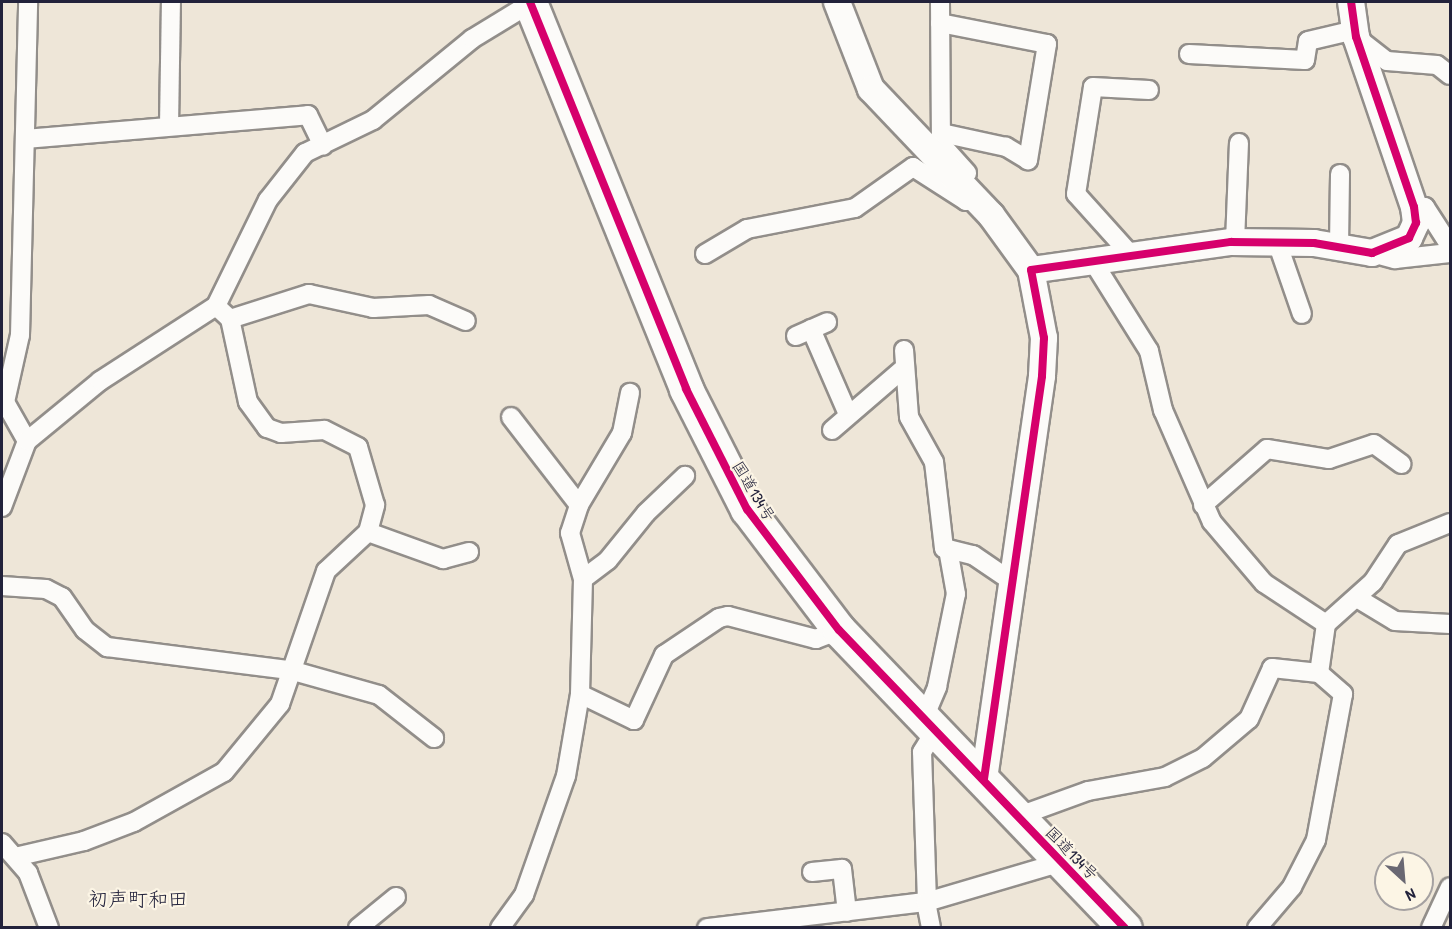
<!DOCTYPE html>
<html>
<head>
<meta charset="utf-8">
<style>
	body { margin:0 }
	#map { position:relative; width:1452px; height:929px; overflow:hidden; background:#eee6d8; font-family:"Patrick Hand","Klee One",sans-serif }
	div>[style] { position:absolute }
	.roads { filter:drop-shadow(2px 0 #928e8a) drop-shadow(-2px 0 #928e8a) drop-shadow(0 2px #928e8a) drop-shadow(0 -2px #928e8a) }
	.street>* { height:18px; margin:-9px; padding:0 9px; transform-origin:9px; border-radius:9px; background:#fcfbf9 }
	.secondary>* { height:26px; margin:-13px; padding:0 13px; transform-origin:13px; border-radius:13px; background:#fcfbf9 }
	.highway>* { height:33px; margin:-16.5px; padding:0 16.5px; transform-origin:16.5px; border-radius:16.5px; background:#fcfbf9 }
	.cycleway>* { height:8px; margin:-4px; padding:0 4px; transform-origin:4px; border-radius:4px; background:#d6006c }
	span { translate:-50% -50%; white-space:nowrap; text-align:center; line-height:1.15; -webkit-text-stroke:4.5px #fcf5e5; paint-order:stroke }
	.street-label { font-size:16px; color:#22223b }
	.quarter-label { font-size:20px; color:#22223b }
	.frame { position:absolute; inset:0; border:3px solid #22223b; pointer-events:none }
	.north { position:absolute; left:1374px; top:851px; width:60px; height:60px; box-sizing:border-box; background:#fcf5e5; border:2px solid #a5a1a1; border-radius:50%; rotate:154deg; font-size:16px; font-weight:700; line-height:24px; text-align:center; color:#22223b }
	.north::after { content:''; display:block; margin:auto; width:21px; height:27px; background:#696772; clip-path:polygon(50% 0,100% 100%,50% 72%,0 100%) }
</style>
</head>
<body>
<div id="map">
	<div class="roads">
		<div class="street">
			<i style="left:940px;top:2px;width:142px;rotate:89.6deg"></i>
			<i style="left:941px;top:144px;width:39px;rotate:48deg"></i>
			<i style="left:940px;top:23px;width:109px;rotate:11.1deg"></i>
			<i style="left:1047px;top:44px;width:118px;rotate:99.3deg"></i>
			<i style="left:1028px;top:160px;width:26px;rotate:-149deg"></i>
			<i style="left:1006px;top:147px;width:66px;rotate:-167.8deg"></i>
			<i style="left:1356px;top:37px;width:39px;rotate:38deg"></i>
			<i style="left:1387px;top:61px;width:50px;rotate:4.6deg"></i>
			<i style="left:1437px;top:65px;width:16px;rotate:38deg"></i>
			<i style="left:1189px;top:54px;width:116px;rotate:3deg"></i>
			<i style="left:1305px;top:60px;width:19px;rotate:-81deg"></i>
			<i style="left:1308px;top:41px;width:48px;rotate:-13.2deg"></i>
			<i style="left:169px;top:126px;width:124px;rotate:-89.1deg"></i>
			<i style="left:25px;top:139px;width:284px;rotate:-4.8deg"></i>
			<i style="left:308px;top:115px;width:34px;rotate:64deg"></i>
			<i style="left:1414px;top:207px;width:11px"></i>
			<i style="left:1425px;top:207px;width:46px;rotate:57.3deg"></i>
			<i style="left:1235px;top:242px;width:99px;rotate:-87.7deg"></i>
			<i style="left:1277px;top:242px;width:76px;rotate:70.9deg"></i>
			<i style="left:1339px;top:247px;width:73px;rotate:-89.2deg"></i>
			<i style="left:1372px;top:253px;width:24px;rotate:15deg"></i>
			<i style="left:1395px;top:259px;width:55px;rotate:-6.2deg"></i>
			<i style="left:705px;top:254px;width:49px;rotate:-30.8deg"></i>
			<i style="left:747px;top:229px;width:110px;rotate:-11deg"></i>
			<i style="left:855px;top:208px;width:71px;rotate:-35.3deg"></i>
			<i style="left:913px;top:167px;width:63px;rotate:32.7deg"></i>
			<i style="left:966px;top:201px;width:6px;rotate:-39deg"></i>
			<i style="left:1131px;top:255px;width:82px;rotate:-132deg"></i>
			<i style="left:1076px;top:194px;width:108px;rotate:-81deg"></i>
			<i style="left:1093px;top:87px;width:56px;rotate:3.1deg"></i>
			<i style="left:1092px;top:260px;width:107px;rotate:57.9deg"></i>
			<i style="left:1149px;top:351px;width:61px;rotate:76.7deg"></i>
			<i style="left:1163px;top:410px;width:122px;rotate:66.4deg"></i>
			<i style="left:1212px;top:522px;width:80px;rotate:49.6deg"></i>
			<i style="left:1264px;top:583px;width:74px;rotate:33.5deg"></i>
			<i style="left:1326px;top:624px;width:49px;rotate:98.1deg"></i>
			<i style="left:1319px;top:673px;width:32px;rotate:41deg"></i>
			<i style="left:1343px;top:694px;width:148px;rotate:100.5deg"></i>
			<i style="left:1316px;top:840px;width:53px;rotate:117.1deg"></i>
			<i style="left:1292px;top:887px;width:54px;rotate:130.5deg"></i>
			<i style="left:230px;top:319px;width:83px;rotate:-17.6deg"></i>
			<i style="left:309px;top:294px;width:66px;rotate:12.3deg"></i>
			<i style="left:373px;top:308px;width:56px;rotate:-3.1deg"></i>
			<i style="left:429px;top:305px;width:40px;rotate:23.4deg"></i>
			<i style="left:811px;top:329px;width:93px;rotate:66.5deg"></i>
			<i style="left:796px;top:336px;width:34px;rotate:-24deg"></i>
			<i style="left:904px;top:350px;width:67px;rotate:85.7deg"></i>
			<i style="left:909px;top:417px;width:51px;rotate:60.9deg"></i>
			<i style="left:934px;top:462px;width:87px;rotate:83.4deg"></i>
			<i style="left:944px;top:548px;width:30px;rotate:14deg"></i>
			<i style="left:973px;top:555px;width:50px;rotate:34.3deg"></i>
			<i style="left:511px;top:417px;width:111px;rotate:52.3deg"></i>
			<i style="left:832px;top:430px;width:95px;rotate:-40.7deg"></i>
			<i style="left:27px;top:441px;width:45px;rotate:-119.4deg"></i>
			<i style="left:5px;top:402px;width:69px;rotate:-77.4deg"></i>
			<i style="left:20px;top:335px;width:333px;rotate:-88.6deg"></i>
			<i style="left:1203px;top:505px;width:85px;rotate:-41.2deg"></i>
			<i style="left:1267px;top:449px;width:63px;rotate:9.2deg"></i>
			<i style="left:1329px;top:459px;width:47px;rotate:-18.4deg"></i>
			<i style="left:1374px;top:444px;width:34px;rotate:36deg"></i>
			<i style="left:2px;top:507px;width:71px;rotate:-69.3deg"></i>
			<i style="left:27px;top:441px;width:94px;rotate:-39.4deg"></i>
			<i style="left:100px;top:381px;width:138px;rotate:-32.9deg"></i>
			<i style="left:216px;top:306px;width:118px;rotate:-63.9deg"></i>
			<i style="left:268px;top:200px;width:60px;rotate:-51.8deg"></i>
			<i style="left:305px;top:153px;width:76px;rotate:-25.9deg"></i>
			<i style="left:373px;top:120px;width:128px;rotate:-39.3deg"></i>
			<i style="left:472px;top:39px;width:69px;rotate:-31.4deg"></i>
			<i style="left:368px;top:532px;width:80px;rotate:19.8deg"></i>
			<i style="left:443px;top:559px;width:27px;rotate:-15deg"></i>
			<i style="left:583px;top:579px;width:31px;rotate:-37deg"></i>
			<i style="left:608px;top:560px;width:60px;rotate:-51deg"></i>
			<i style="left:646px;top:513px;width:54px;rotate:-43.5deg"></i>
			<i style="left:2px;top:586px;width:44px;rotate:3.9deg"></i>
			<i style="left:46px;top:589px;width:18px;rotate:27deg"></i>
			<i style="left:62px;top:597px;width:40px;rotate:55.1deg"></i>
			<i style="left:85px;top:630px;width:28px;rotate:38deg"></i>
			<i style="left:107px;top:647px;width:184px;rotate:7.2deg"></i>
			<i style="left:290px;top:670px;width:92px;rotate:15.7deg"></i>
			<i style="left:379px;top:695px;width:70px;rotate:38deg"></i>
			<i style="left:1357px;top:598px;width:44px;rotate:31.2deg"></i>
			<i style="left:1395px;top:621px;width:55px;rotate:3.1deg"></i>
			<i style="left:1326px;top:624px;width:63px;rotate:-41.8deg"></i>
			<i style="left:1373px;top:582px;width:45px;rotate:-56.7deg"></i>
			<i style="left:1398px;top:544px;width:56px;rotate:-22deg"></i>
			<i style="left:580px;top:694px;width:60px;rotate:25.7deg"></i>
			<i style="left:634px;top:720px;width:72px;rotate:-65.2deg"></i>
			<i style="left:664px;top:655px;width:66px;rotate:-33.9deg"></i>
			<i style="left:719px;top:618px;width:9px;rotate:-13deg"></i>
			<i style="left:728px;top:616px;width:91px;rotate:14.6deg"></i>
			<i style="left:816px;top:639px;width:25px;rotate:-21deg"></i>
			<i style="left:924px;top:718px;width:34px;rotate:-67deg"></i>
			<i style="left:937px;top:687px;width:95px;rotate:-78.5deg"></i>
			<i style="left:956px;top:594px;width:46px;rotate:-100.1deg"></i>
			<i style="left:1019px;top:816px;width:73px;rotate:-19.9deg"></i>
			<i style="left:1088px;top:791px;width:78px;rotate:-10.3deg"></i>
			<i style="left:1165px;top:777px;width:42px;rotate:-26.6deg"></i>
			<i style="left:1203px;top:758px;width:60px;rotate:-40.3deg"></i>
			<i style="left:1249px;top:719px;width:56px;rotate:-65.7deg"></i>
			<i style="left:1272px;top:668px;width:47px;rotate:6.1deg"></i>
			<i style="left:2px;top:843px;width:40px;rotate:49deg"></i>
			<i style="left:28px;top:873px;width:59px;rotate:69.1deg"></i>
			<i style="left:15px;top:857px;width:71px;rotate:-13.1deg"></i>
			<i style="left:84px;top:841px;width:53px;rotate:-20.8deg"></i>
			<i style="left:134px;top:822px;width:103px;rotate:-29.1deg"></i>
			<i style="left:224px;top:772px;width:88px;rotate:-50.5deg"></i>
			<i style="left:280px;top:704px;width:141px;rotate:-70.9deg"></i>
			<i style="left:326px;top:571px;width:57px;rotate:-42.9deg"></i>
			<i style="left:368px;top:532px;width:28px;rotate:-75deg"></i>
			<i style="left:375px;top:505px;width:60px;rotate:-106.3deg"></i>
			<i style="left:358px;top:447px;width:38px;rotate:-153deg"></i>
			<i style="left:324px;top:430px;width:43px;rotate:176deg"></i>
			<i style="left:281px;top:433px;width:15px;rotate:-160deg"></i>
			<i style="left:267px;top:428px;width:32px;rotate:-126deg"></i>
			<i style="left:248px;top:402px;width:85px;rotate:-102.2deg"></i>
			<i style="left:230px;top:319px;width:19px;rotate:-137deg"></i>
			<i style="left:812px;top:872px;width:30px;rotate:-6deg"></i>
			<i style="left:842px;top:869px;width:43px;rotate:83.4deg"></i>
			<i style="left:926px;top:902px;width:26px;rotate:79deg"></i>
			<i style="left:927px;top:902px;width:150px;rotate:-91.9deg"></i>
			<i style="left:922px;top:752px;width:26px;rotate:-58deg"></i>
			<i style="left:358px;top:928px;width:49px;rotate:-39.2deg"></i>
			<i style="left:500px;top:928px;width:41px;rotate:-54deg"></i>
			<i style="left:524px;top:895px;width:126px;rotate:-70.6deg"></i>
			<i style="left:566px;top:776px;width:83px;rotate:-80.3deg"></i>
			<i style="left:580px;top:694px;width:115px;rotate:-88.5deg"></i>
			<i style="left:583px;top:579px;width:48px;rotate:-105.8deg"></i>
			<i style="left:570px;top:533px;width:29px;rotate:-72deg"></i>
			<i style="left:579px;top:505px;width:84px;rotate:-59.2deg"></i>
			<i style="left:622px;top:433px;width:41px;rotate:-78.7deg"></i>
			<i style="left:707px;top:928px;width:221px;rotate:-6.8deg"></i>
			<i style="left:926px;top:902px;width:142px;rotate:-16.4deg"></i>
			<i style="left:1431px;top:928px;width:45px;rotate:-65.1deg"></i>
		</div>
		<div class="secondary">
			<i style="left:837px;top:2px;width:93px;rotate:68.7deg"></i>
			<i style="left:871px;top:89px;width:174px;rotate:46.4deg"></i>
			<i style="left:991px;top:215px;width:68px;rotate:54deg"></i>
			<i style="left:984px;top:779px;width:407px;rotate:-81.8deg"></i>
			<i style="left:1042px;top:376px;width:38px;rotate:-87deg"></i>
			<i style="left:1044px;top:338px;width:69px;rotate:-100.8deg"></i>
			<i style="left:1031px;top:270px;width:202px;rotate:-8deg"></i>
			<i style="left:1231px;top:242px;width:83px;rotate:0.7deg"></i>
			<i style="left:1314px;top:243px;width:59px;rotate:9.8deg"></i>
			<i style="left:1372px;top:253px;width:40px;rotate:-22deg"></i>
			<i style="left:1409px;top:238px;width:17px;rotate:-65deg"></i>
			<i style="left:1416px;top:223px;width:16px;rotate:-97deg"></i>
			<i style="left:1414px;top:207px;width:180px;rotate:-108.8deg"></i>
			<i style="left:1356px;top:37px;width:35px;rotate:-98deg"></i>
		</div>
		<div class="highway">
			<i style="left:530px;top:2px;width:417px;rotate:68deg"></i>
			<i style="left:686px;top:389px;width:135px;rotate:63.1deg"></i>
			<i style="left:747px;top:509px;width:152px;rotate:52.8deg"></i>
			<i style="left:839px;top:630px;width:413px;rotate:46.2deg"></i>
		</div>
	</div>
	<div class="cycleway">
		<i style="left:530px;top:2px;width:417px;rotate:68deg"></i>
		<i style="left:686px;top:389px;width:135px;rotate:63.1deg"></i>
		<i style="left:747px;top:509px;width:152px;rotate:52.8deg"></i>
		<i style="left:839px;top:630px;width:413px;rotate:46.2deg"></i>
		<i style="left:984px;top:779px;width:407px;rotate:-81.8deg"></i>
		<i style="left:1042px;top:376px;width:38px;rotate:-87deg"></i>
		<i style="left:1044px;top:338px;width:69px;rotate:-100.8deg"></i>
		<i style="left:1031px;top:270px;width:202px;rotate:-8deg"></i>
		<i style="left:1231px;top:242px;width:83px;rotate:0.7deg"></i>
		<i style="left:1314px;top:243px;width:59px;rotate:9.8deg"></i>
		<i style="left:1372px;top:253px;width:40px;rotate:-22deg"></i>
		<i style="left:1409px;top:238px;width:17px;rotate:-65deg"></i>
		<i style="left:1416px;top:223px;width:16px;rotate:-97deg"></i>
		<i style="left:1414px;top:207px;width:180px;rotate:-108.8deg"></i>
		<i style="left:1356px;top:37px;width:35px;rotate:-98deg"></i>
	</div>
	<div class="street-label">
		<span style="left:754px;top:491px;rotate:59deg">国道134号</span>
		<span style="left:1072px;top:853px;rotate:46deg">国道134号</span>
	</div>
	<div class="quarter-label">
		<span style="left:138px;top:898px">初声町和田</span>
	</div>
	<div class="frame"></div>
	<div class="north">N</div>
</div>
</body>
</html>
